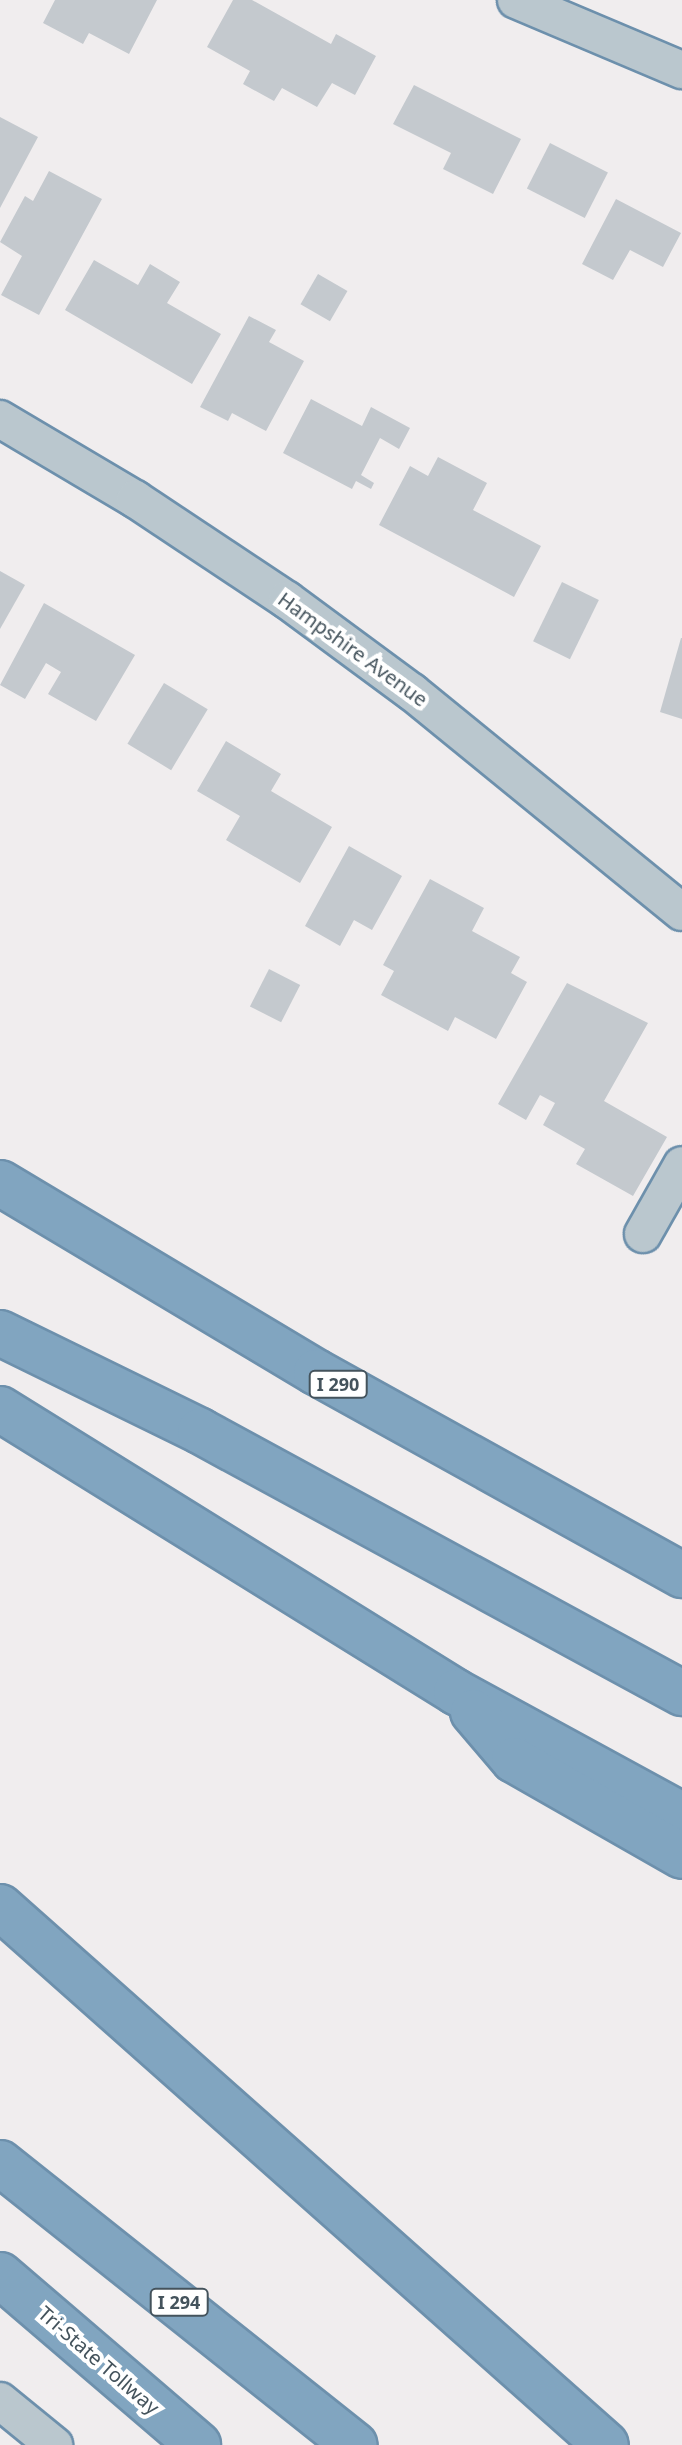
<!DOCTYPE html>
<html>
<head>
<meta charset="utf-8">
<style>
	body { margin:0 }
	#map { position:relative; width:682px; height:2445px; overflow:hidden; background:#f0edee; font-family:"Noto Sans",sans-serif }
	div>[style] { position:absolute }
	.building>* { inset:0; background:#c4c9ce; transform-origin:0 0 }
	.roads { filter:drop-shadow(2px 0 #6d90ac) drop-shadow(-2px 0 #6d90ac) drop-shadow(0 2px #6d90ac) drop-shadow(0 -2px #6d90ac) }
	.minor>* { height:36px; margin:-18px; padding:0 18px; transform-origin:18px; border-radius:18px; background:#bac7ce }
	.highway>* { height:44px; margin:-22px; padding:0 22px; transform-origin:22px; border-radius:22px; background:#81a5c0 }
	span { translate:-50% -50%; white-space:nowrap; text-align:center; line-height:1.15; -webkit-text-stroke:8px #fff; paint-order:stroke }
	.shield-label span { padding:2px 6px; background:#fff; border:2px solid; border-radius:6px; -webkit-text-stroke-width:0 }
	.shield-label { font-size:18px; color:#44535c; font-weight:700 }
	.street-label { font-size:20px; color:#44535c }
</style>
</head>
<body>
<div id="map">
	<div class="building">
		<i style="clip-path:polygon(55px 0,157px 0,129px 54px,89px 33px,83px 44px,43px 23px)"></i>
		<i style="clip-path:polygon(233px 0,252px 0,331px 44px,336px 34px,376px 56px,355px 95px,332px 83px,317px 107px,282px 88px,274px 101px,243px 84px,250px 71px,207px 47px)"></i>
		<i style="clip-path:polygon(414px 85px,521px 139px,493px 194px,443px 169px,451px 153px,393px 124px)"></i>
		<i style="clip-path:polygon(0 117px,38px 137px,0 208px)"></i>
		<i style="left:550px;top:143px;width:65px;height:51px;rotate:27deg"></i>
		<i style="clip-path:polygon(49px 171px,102px 199px,39px 315px,1px 295px,22px 256px,0 242px,25px 196px,33px 201px)"></i>
		<i style="clip-path:polygon(616px 199px,681px 233px,663px 267px,630px 250px,613px 280px,582px 264px)"></i>
		<i style="clip-path:polygon(94px 260px,138px 285px,150px 264px,180px 282px,167px 303px,221px 334px,192px 384px,65px 310px)"></i>
		<i style="left:318px;top:274px;width:34px;height:35px;rotate:30deg"></i>
		<i style="clip-path:polygon(249px 316px,276px 330px,269px 342px,304px 361px,266px 431px,232px 413px,228px 421px,200px 407px)"></i>
		<i style="clip-path:polygon(311px 399px,362px 426px,371px 407px,410px 428px,399px 449px,380px 438px,361px 475px,374px 483px,371px 489px,356px 481px,352px 489px,283px 453px)"></i>
		<i style="clip-path:polygon(438px 457px,487px 483px,473px 510px,541px 546px,514px 597px,379px 525px,410px 466px,428px 476px)"></i>
		<i style="clip-path:polygon(0 571px,25px 585px,0 629px)"></i>
		<i style="left:562px;top:582px;width:41px;height:66px;rotate:26deg"></i>
		<i style="clip-path:polygon(44px 603px,135px 655px,96px 721px,48px 694px,61px 672px,46px 663px,25px 699px,0 685px)"></i>
		<i style="clip-path:polygon(681px 638px,682px 638px,682px 719px,660px 712px)"></i>
		<i style="left:164px;top:683px;width:51px;height:71px;rotate:31deg"></i>
		<i style="clip-path:polygon(226px 741px,281px 774px,271px 791px,332px 827px,300px 883px,226px 840px,240px 816px,197px 791px)"></i>
		<i style="clip-path:polygon(349px 846px,402px 876px,372px 930px,354px 920px,340px 946px,305px 926px)"></i>
		<i style="clip-path:polygon(430px 879px,484px 908px,472px 931px,520px 957px,511px 973px,527px 982px,496px 1039px,455px 1017px,448px 1031px,381px 995px,394px 971px,383px 965px)"></i>
		<i style="left:269px;top:969px;width:35px;height:42px;rotate:27deg"></i>
		<i style="clip-path:polygon(567px 983px,648px 1023px,604px 1101px,667px 1137px,633px 1196px,576px 1164px,585px 1149px,543px 1125px,555px 1103px,540px 1095px,526px 1120px,498px 1104px)"></i>
	</div>
	<div class="roads">
		<div class="minor">
			<i style="left:516px;top:0;width:180px;rotate:22.9deg"></i>
			<i style="left:0;top:419px;width:157px;rotate:30.7deg"></i>
			<i style="left:135px;top:499px;width:182px;rotate:33.6deg"></i>
			<i style="left:287px;top:600px;width:155px;rotate:36.4deg"></i>
			<i style="left:412px;top:692px;width:348px;rotate:39.2deg"></i>
			<i style="left:643px;top:1234px;width:79px;rotate:-60.5deg"></i>
			<i style="left:0;top:2401px;width:70px;rotate:39.2deg"></i>
		</div>
		<div class="highway">
			<i style="left:0;top:1183px;width:368px;rotate:30.9deg"></i>
			<i style="left:316px;top:1372px;width:419px;rotate:29deg"></i>
			<i style="left:0;top:1333px;width:223px;rotate:26.1deg"></i>
			<i style="left:200px;top:1431px;width:549px;rotate:28.53deg"></i>
			<i style="left:0;top:1409px;width:537px;rotate:31.82deg"></i>
			<i style="left:456px;top:1692px;width:257px;rotate:28.6deg"></i>
			<i style="left:473px;top:1712px;width:63px;rotate:49.5deg"></i>
			<i style="left:514px;top:1760px;width:193px;rotate:29.7deg"></i>
			<i style="left:0;top:1907px;width:810px;rotate:41.6deg"></i>
			<i style="left:0;top:2163px;width:453px;rotate:38.5deg"></i>
			<i style="left:0;top:2275px;width:261px;rotate:40.6deg"></i>
		</div>
	</div>
	<div class="shield-label">
		<span style="left:338px;top:1384px">I 290</span>
		<span style="left:179px;top:2302px">I 294</span>
	</div>
	<div class="street-label">
		<span style="left:353px;top:649px;rotate:36deg">Hampshire Avenue</span>
		<span style="left:99px;top:2360px;rotate:41deg">Tri-State Tollway</span>
	</div>
</div>
</body>
</html>
